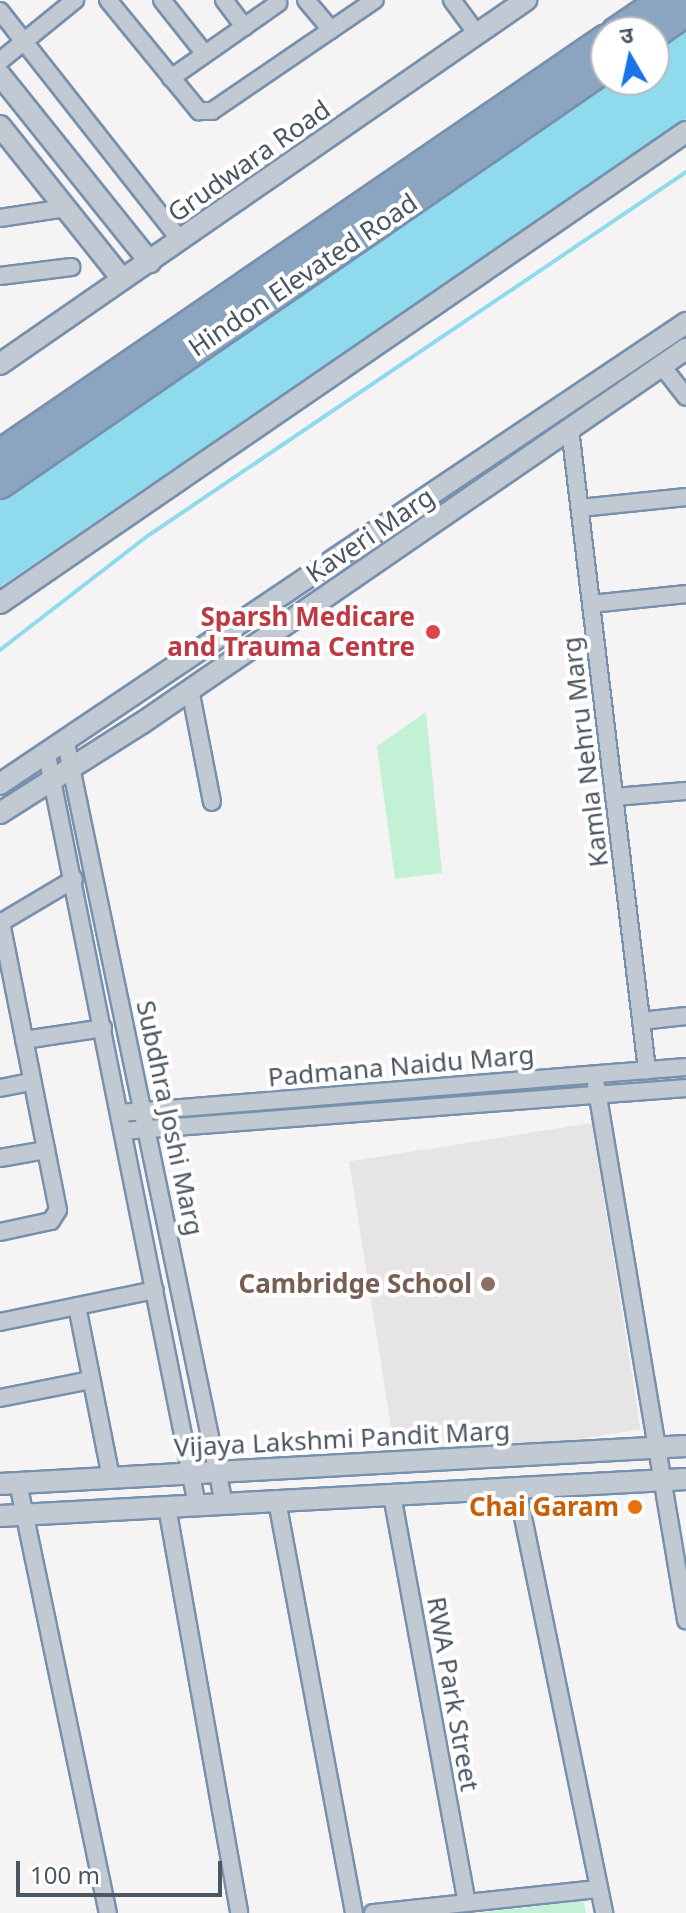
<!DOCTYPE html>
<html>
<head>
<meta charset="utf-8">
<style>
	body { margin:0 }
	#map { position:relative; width:686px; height:1913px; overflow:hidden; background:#f5f3f3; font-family:"Noto Sans","Noto Sans Devanagari",sans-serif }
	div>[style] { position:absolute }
	.education>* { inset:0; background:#e6e4e5; transform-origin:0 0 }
	.green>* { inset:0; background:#c3f1d5 }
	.water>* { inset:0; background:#90daee }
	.stream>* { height:4px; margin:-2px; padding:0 2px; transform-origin:2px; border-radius:2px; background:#90daee }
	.roads { filter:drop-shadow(2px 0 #7690ad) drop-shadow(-2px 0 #7690ad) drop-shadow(0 2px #7690ad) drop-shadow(0 -2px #7690ad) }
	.minor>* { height:16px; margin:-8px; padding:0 8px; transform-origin:8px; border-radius:8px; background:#c1cad2 }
	.tertiary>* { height:20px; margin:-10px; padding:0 10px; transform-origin:10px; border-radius:10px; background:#c1cad2 }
	.motorway>* { height:28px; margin:-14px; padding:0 14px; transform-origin:14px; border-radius:14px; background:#8ba5c1 }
	.dots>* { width:22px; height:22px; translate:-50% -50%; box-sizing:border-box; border:4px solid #fff; border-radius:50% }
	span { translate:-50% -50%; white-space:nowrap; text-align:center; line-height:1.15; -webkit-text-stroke:8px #fff; paint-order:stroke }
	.street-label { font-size:26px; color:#4a5661 }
	.health-label { font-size:26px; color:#be3a42; font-weight:700 }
	.right { translate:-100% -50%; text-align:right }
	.education-label { font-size:26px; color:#785e54; font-weight:700 }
	.food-label { font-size:26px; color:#c56008; font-weight:700 }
	.north { position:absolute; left:590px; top:16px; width:80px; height:80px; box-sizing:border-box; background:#fff; border:2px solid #b7bbc0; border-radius:50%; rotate:351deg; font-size:22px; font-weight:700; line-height:32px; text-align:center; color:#4a5661 }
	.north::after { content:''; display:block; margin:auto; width:28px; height:36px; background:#1a73e8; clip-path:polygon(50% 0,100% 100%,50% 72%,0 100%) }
	.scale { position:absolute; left:16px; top:1861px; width:206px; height:36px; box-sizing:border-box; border:4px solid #4a5661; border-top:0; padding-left:10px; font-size:24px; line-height:28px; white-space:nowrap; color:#4a5661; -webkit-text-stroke:6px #fff; paint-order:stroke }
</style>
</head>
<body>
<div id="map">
	<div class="education">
		<i style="left:592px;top:1123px;width:310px;height:246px;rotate:81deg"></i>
	</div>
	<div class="green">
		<i style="clip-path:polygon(426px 712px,442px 873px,395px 879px,377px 746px)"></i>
		<i style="clip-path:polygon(583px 1901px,586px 1913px,478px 1913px)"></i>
	</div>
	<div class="water">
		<i style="clip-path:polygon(686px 14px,686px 119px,0 587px,0 481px,606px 80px,654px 80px,654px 36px)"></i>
	</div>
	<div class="stream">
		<i style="left:0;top:650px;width:188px;rotate:-37.7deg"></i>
		<i style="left:149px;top:535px;width:648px;rotate:-34.06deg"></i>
	</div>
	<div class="roads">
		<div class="minor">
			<i style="left:108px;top:0;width:144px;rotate:50.7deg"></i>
			<i style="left:199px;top:111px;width:13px"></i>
			<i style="left:212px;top:111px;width:197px;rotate:-34.3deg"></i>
			<i style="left:162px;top:0;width:68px;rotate:51.6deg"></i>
			<i style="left:224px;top:0;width:34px;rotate:53deg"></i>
			<i style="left:306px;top:0;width:39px;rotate:50deg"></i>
			<i style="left:452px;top:0;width:42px;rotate:53.7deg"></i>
			<i style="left:0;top:11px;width:291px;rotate:51.8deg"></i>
			<i style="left:0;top:61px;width:97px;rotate:-39.1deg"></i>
			<i style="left:171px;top:78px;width:131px;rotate:-35deg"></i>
			<i style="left:0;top:218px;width:66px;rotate:-8.7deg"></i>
			<i style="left:0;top:276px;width:72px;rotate:-7.2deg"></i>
			<i style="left:662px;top:366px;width:39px;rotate:52deg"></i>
			<i style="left:570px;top:429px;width:646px;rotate:83.15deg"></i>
			<i style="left:580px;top:508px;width:107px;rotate:-5.9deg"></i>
			<i style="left:591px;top:604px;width:96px;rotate:-6deg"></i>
			<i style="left:190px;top:689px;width:115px;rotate:79deg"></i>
			<i style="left:66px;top:743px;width:777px;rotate:78.27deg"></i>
			<i style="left:47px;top:755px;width:765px;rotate:78.69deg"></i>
			<i style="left:614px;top:797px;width:72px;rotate:-4.8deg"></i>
			<i style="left:0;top:923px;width:86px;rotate:-30.7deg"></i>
			<i style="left:641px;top:1021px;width:45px;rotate:-6.3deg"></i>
			<i style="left:24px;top:1040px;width:80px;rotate:-8.6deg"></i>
			<i style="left:596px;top:1085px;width:543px;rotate:80.45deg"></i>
			<i style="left:0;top:1088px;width:33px;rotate:-11deg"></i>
			<i style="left:120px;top:1113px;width:568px;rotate:-4.65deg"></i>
			<i style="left:123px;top:1131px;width:565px;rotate:-4.37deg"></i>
			<i style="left:0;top:1158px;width:47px;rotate:-9.9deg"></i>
			<i style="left:0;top:1232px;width:52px;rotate:-12.2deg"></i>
			<i style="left:51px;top:1221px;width:13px;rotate:-58deg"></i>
			<i style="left:58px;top:1210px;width:294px;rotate:-101.2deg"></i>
			<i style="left:77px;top:1306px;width:175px;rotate:78.8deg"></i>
			<i style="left:0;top:1322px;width:158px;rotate:-11.7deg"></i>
			<i style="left:0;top:1398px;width:93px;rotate:-11.2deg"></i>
			<i style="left:18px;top:1483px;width:439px;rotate:78.2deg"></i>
			<i style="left:517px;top:1488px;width:434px;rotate:78.4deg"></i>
			<i style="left:392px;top:1495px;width:415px;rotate:79.6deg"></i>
			<i style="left:277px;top:1501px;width:419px;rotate:79.4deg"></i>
			<i style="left:167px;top:1507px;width:412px;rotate:79.9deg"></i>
			<i style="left:373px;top:1913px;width:227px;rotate:-6.1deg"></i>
		</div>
		<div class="tertiary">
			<i style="left:0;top:75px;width:240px;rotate:51.3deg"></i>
			<i style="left:0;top:126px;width:196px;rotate:51.4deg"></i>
			<i style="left:0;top:364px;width:640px;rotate:-34.68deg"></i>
			<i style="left:0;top:603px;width:832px;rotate:-34.47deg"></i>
			<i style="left:0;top:784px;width:827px;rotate:-33.9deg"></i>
			<i style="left:0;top:813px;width:168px;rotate:-32.4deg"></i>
			<i style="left:142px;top:723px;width:660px;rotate:-34.51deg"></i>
			<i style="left:0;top:1484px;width:687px;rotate:-3.17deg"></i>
			<i style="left:0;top:1516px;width:687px;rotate:-3.09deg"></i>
		</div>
		<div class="motorway">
			<i style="left:616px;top:32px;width:57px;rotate:-34.2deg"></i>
			<i style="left:654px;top:34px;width:39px;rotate:-35deg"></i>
			<i style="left:0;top:454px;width:734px;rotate:-34.4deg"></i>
			<i style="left:0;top:484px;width:736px;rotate:-34.53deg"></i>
		</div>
	</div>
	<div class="dots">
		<i style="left:433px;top:632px;background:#e0444e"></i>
		<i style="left:488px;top:1284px;background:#8d6e63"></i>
		<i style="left:635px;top:1507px;background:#e8710a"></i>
	</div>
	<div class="street-label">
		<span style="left:249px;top:161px;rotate:-35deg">Grudwara Road</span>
		<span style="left:303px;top:275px;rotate:-34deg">Hindon Elevated Road</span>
		<span style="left:370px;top:535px;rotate:-34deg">Kaveri Marg</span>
		<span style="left:585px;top:752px;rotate:-97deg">Kamla Nehru Marg</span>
		<span style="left:401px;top:1066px;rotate:-5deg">Padmana Naidu Marg</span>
		<span style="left:170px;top:1118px;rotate:78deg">Subdhra Joshi Marg</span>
		<span style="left:342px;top:1439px;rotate:-3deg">Vijaya Lakshmi Pandit Marg</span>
		<span style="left:453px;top:1694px;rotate:80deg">RWA Park Street</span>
	</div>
	<div class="health-label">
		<span class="right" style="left:415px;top:632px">Sparsh Medicare<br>and Trauma Centre</span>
	</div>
	<div class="education-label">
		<span class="right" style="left:472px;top:1284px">Cambridge School</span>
	</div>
	<div class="food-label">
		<span class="right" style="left:619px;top:1507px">Chai Garam</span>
	</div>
	<div class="north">उ</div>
	<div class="scale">100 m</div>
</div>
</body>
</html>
